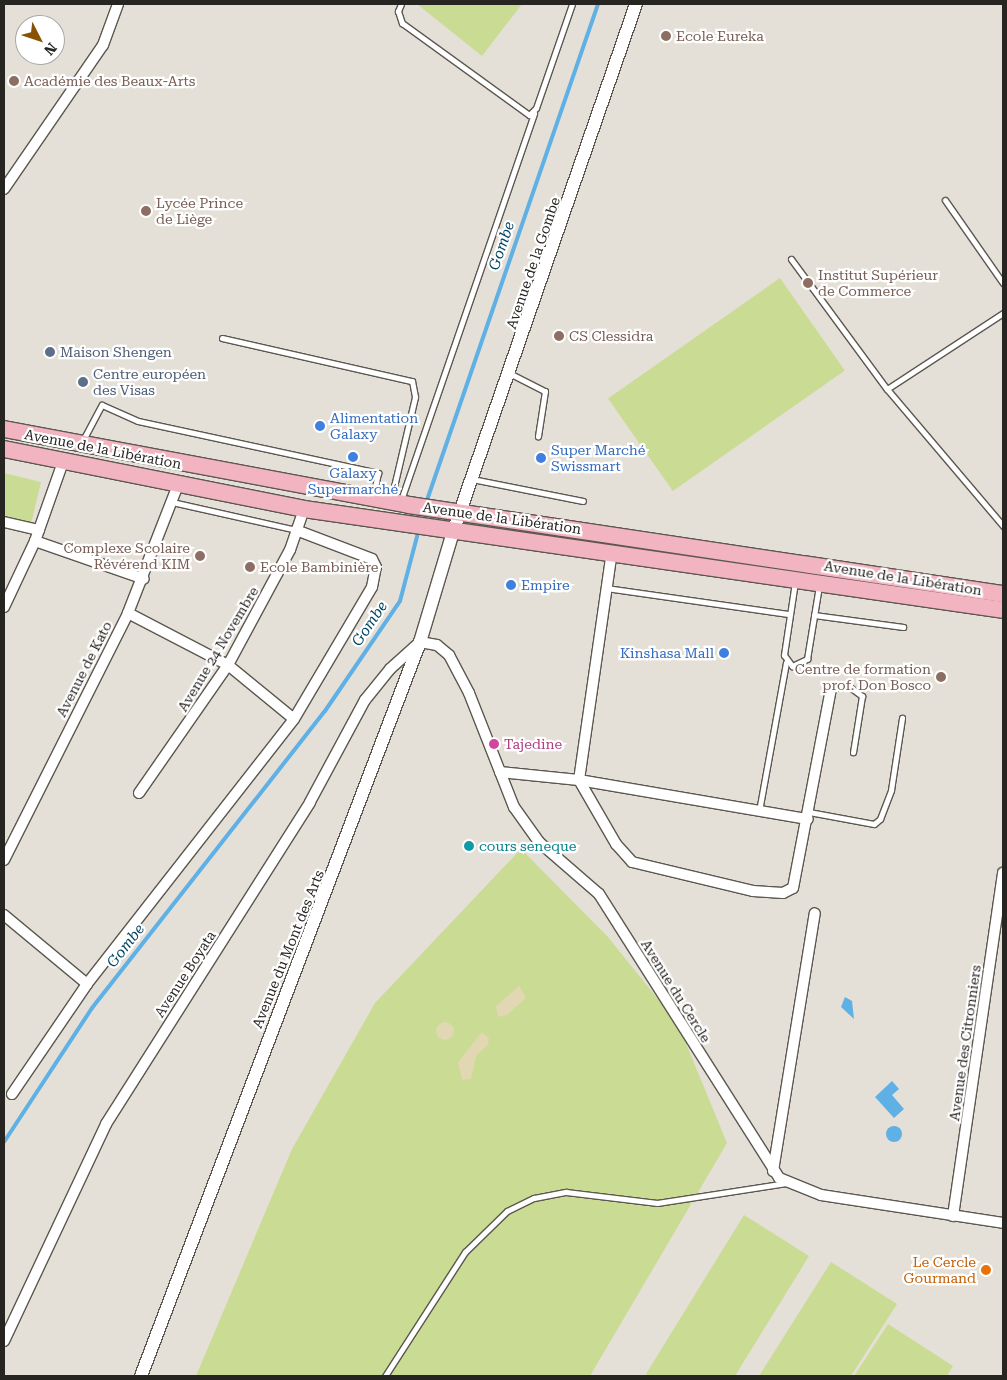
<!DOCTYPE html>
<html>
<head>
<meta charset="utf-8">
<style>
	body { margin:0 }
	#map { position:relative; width:1007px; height:1380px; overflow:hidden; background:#e5e0d7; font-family:"Roboto Serif",serif }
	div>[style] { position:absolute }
	.green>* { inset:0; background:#cadb93; transform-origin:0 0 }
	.sand>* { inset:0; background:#e1d7b2 }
	.round { border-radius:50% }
	.water>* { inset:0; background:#5fb0e4 }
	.stream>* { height:4px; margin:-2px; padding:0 2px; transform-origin:2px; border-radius:2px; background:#5fb0e4 }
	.roads { filter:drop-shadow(1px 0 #5c5750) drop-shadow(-1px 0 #5c5750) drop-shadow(0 1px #5c5750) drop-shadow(0 -1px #5c5750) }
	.service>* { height:5px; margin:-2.5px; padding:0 2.5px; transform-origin:2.5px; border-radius:2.5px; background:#fff }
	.minor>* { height:10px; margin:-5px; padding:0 5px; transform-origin:5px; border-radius:5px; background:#fff }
	.tertiary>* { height:12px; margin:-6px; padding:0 6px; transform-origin:6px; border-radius:6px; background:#fff }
	.primary>* { height:16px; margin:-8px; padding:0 8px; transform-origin:8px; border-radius:8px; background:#f3b4c2 }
	.dots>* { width:14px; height:14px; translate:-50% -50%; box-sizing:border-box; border:2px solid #fff; border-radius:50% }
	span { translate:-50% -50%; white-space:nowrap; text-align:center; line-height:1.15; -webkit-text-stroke:4.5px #fff; paint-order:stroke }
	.education-label { font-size:14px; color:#785e54 }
	.left { translate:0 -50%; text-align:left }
	.right { translate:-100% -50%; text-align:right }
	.street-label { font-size:14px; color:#272522 }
	.service-label { font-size:14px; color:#4e5e75 }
	.shop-label { font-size:14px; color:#366cbe }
	.hotel-label { font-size:14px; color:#b23c85 }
	.culture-label { font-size:14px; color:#0d838f }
	.food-label { font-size:14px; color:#c56008 }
	.water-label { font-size:15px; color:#004668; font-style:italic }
	.frame { position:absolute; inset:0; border:5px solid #272522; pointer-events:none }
	.north { position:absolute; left:15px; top:15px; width:50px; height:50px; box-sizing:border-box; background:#fff; border:1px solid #a9a8a7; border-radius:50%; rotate:131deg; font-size:14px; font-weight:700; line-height:20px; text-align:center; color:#272522 }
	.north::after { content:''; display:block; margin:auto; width:18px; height:22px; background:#895203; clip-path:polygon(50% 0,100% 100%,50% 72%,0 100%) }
</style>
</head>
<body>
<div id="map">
	<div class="green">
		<i style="clip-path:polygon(417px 4px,522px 4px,482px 56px)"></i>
		<i style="left:780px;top:278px;width:113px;height:210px;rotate:55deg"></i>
		<i style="clip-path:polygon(4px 473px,41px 482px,31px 524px,4px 517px)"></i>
		<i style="clip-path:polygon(521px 849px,608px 937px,678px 1024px,727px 1143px,590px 1376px,196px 1376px,292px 1149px,375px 1003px)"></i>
		<i style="clip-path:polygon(744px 1215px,809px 1256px,735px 1376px,649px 1376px,646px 1374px)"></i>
		<i style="clip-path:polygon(831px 1262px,897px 1304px,851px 1376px,759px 1376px)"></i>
		<i style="clip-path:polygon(888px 1324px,953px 1366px,947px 1376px,854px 1376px)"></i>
	</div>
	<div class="sand">
		<i style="clip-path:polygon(519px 986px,526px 998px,507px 1015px,498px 1017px,496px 1006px)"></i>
		<i class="round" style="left:436px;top:1022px;width:18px;height:18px"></i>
		<i style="clip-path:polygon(482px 1032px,489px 1038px,488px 1045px,476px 1056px,471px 1079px,462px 1080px,458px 1062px)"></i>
	</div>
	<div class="water">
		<i style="clip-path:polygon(845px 997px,852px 1001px,854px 1019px,841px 1007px)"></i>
		<i style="clip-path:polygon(892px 1081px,899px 1089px,892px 1095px,904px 1109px,894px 1118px,875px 1097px)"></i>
		<i class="round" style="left:886px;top:1126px;width:16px;height:16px"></i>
	</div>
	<div class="stream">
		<i style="left:426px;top:503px;width:528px;rotate:-70.98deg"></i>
		<i style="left:4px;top:1142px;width:160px;rotate:-56.7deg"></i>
		<i style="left:92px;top:1008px;width:377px;rotate:-51.9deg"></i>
		<i style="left:325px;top:711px;width:133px;rotate:-55.7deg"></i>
		<i style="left:400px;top:601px;width:74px;rotate:-75.2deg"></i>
	</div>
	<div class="roads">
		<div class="service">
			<i style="left:401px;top:4px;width:8px;rotate:113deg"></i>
			<i style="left:398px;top:11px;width:13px;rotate:72deg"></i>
			<i style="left:402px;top:23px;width:157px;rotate:35.9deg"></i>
			<i style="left:529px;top:115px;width:10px;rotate:-45deg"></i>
			<i style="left:536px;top:108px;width:110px;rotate:-70.9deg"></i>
			<i style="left:945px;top:200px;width:101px;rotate:55.1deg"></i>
			<i style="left:791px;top:259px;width:162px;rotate:53.6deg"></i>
			<i style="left:887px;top:389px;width:139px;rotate:-33.2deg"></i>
			<i style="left:222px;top:338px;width:195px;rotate:12.8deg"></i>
			<i style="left:412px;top:381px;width:16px;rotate:79deg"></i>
			<i style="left:415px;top:397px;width:105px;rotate:103.2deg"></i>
			<i style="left:511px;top:374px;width:38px;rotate:27deg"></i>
			<i style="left:545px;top:391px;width:46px;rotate:98.8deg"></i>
			<i style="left:887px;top:389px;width:180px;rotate:49.7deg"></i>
			<i style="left:83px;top:440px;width:40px;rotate:-62deg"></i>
			<i style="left:102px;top:405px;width:39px;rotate:24deg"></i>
			<i style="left:138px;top:421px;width:246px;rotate:12.2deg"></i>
			<i style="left:378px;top:473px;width:24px;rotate:102deg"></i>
			<i style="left:472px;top:479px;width:113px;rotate:11.2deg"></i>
			<i style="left:401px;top:500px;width:409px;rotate:-71deg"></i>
			<i style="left:172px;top:502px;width:127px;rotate:12.7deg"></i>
			<i style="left:795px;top:582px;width:74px;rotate:98.6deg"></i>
			<i style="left:784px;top:655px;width:14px;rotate:54deg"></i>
			<i style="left:792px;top:666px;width:17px;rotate:-25deg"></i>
			<i style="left:807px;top:659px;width:74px;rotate:-80.7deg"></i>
			<i style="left:606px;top:588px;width:184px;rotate:8.1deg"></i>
			<i style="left:814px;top:615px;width:90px;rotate:7.7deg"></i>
			<i style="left:831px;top:688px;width:20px"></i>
			<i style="left:851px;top:688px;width:14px;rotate:36deg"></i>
			<i style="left:862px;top:696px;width:57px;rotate:99.1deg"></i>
			<i style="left:759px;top:811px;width:151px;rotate:-79.7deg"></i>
			<i style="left:809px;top:812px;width:66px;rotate:10.5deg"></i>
			<i style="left:874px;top:824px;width:8px;rotate:-40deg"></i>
			<i style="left:880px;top:819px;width:31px;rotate:-69deg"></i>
			<i style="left:891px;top:790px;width:73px;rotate:-81.3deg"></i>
			<i style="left:385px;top:1376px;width:148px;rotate:-57.2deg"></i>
			<i style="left:465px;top:1252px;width:59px;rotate:-44.3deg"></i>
			<i style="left:507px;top:1211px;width:30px;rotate:-26deg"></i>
			<i style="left:534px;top:1198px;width:33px;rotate:-11deg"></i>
			<i style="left:566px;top:1192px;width:92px;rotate:6.9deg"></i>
			<i style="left:657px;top:1203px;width:131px;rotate:-8.8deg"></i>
		</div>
		<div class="minor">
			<i style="left:4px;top:189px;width:175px;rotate:-55.5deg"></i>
			<i style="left:103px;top:45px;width:44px;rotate:-69.9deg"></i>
			<i style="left:4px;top:522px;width:36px;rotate:13deg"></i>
			<i style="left:35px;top:541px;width:115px;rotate:19.2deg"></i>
			<i style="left:612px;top:551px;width:231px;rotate:98.2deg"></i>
			<i style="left:579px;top:780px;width:74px;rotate:60deg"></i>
			<i style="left:616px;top:844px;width:24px;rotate:48deg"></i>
			<i style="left:632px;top:862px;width:124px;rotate:13.5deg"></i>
			<i style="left:753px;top:891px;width:30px;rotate:4deg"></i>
			<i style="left:783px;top:893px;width:11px;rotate:-27deg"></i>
			<i style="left:793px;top:888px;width:204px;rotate:-79.2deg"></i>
			<i style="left:4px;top:607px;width:73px;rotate:-64.8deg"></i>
			<i style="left:35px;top:541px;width:84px;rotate:-70.5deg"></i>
			<i style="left:128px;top:613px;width:113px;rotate:27.5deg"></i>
			<i style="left:228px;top:665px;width:85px;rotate:39.3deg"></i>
			<i style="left:500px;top:772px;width:79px;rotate:5.8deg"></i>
			<i style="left:579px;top:780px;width:232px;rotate:9.7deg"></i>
			<i style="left:139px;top:793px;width:156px;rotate:-55.2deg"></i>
			<i style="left:228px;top:665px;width:131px;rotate:-61.7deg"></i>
			<i style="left:290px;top:550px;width:43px;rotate:-71.1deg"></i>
			<i style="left:4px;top:860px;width:276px;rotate:-63.3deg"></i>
			<i style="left:128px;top:613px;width:137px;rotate:-68.7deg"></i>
			<i style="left:4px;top:915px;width:108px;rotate:39.7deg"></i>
			<i style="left:12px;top:1094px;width:133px;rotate:-55.7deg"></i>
			<i style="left:87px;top:984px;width:336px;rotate:-52deg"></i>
			<i style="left:294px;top:719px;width:153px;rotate:-59.4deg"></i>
			<i style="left:372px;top:587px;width:20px;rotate:-79deg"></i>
			<i style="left:376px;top:567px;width:9px;rotate:-117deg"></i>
			<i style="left:372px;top:559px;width:81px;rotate:-159.1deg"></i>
			<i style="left:773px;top:1171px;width:261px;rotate:-80.8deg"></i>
			<i style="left:953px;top:1216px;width:347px;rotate:-81.7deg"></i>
			<i style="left:4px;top:1341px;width:240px;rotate:-64.8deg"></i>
			<i style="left:106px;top:1124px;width:381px;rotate:-57.6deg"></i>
			<i style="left:310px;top:802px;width:116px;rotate:-61.7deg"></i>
			<i style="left:365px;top:700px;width:40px;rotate:-51deg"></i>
			<i style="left:390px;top:669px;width:40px;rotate:-42deg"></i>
			<i style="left:420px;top:642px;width:17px;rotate:10deg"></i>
			<i style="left:437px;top:645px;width:16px;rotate:40deg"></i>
			<i style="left:449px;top:655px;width:43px;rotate:62.2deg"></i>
			<i style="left:469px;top:693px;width:123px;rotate:68.5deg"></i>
			<i style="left:514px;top:807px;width:43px;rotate:54.5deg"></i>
			<i style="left:539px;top:842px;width:79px;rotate:40.9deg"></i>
			<i style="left:599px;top:894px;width:336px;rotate:57.6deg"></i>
			<i style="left:779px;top:1178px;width:45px;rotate:22deg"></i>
			<i style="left:821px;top:1195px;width:184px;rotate:8.7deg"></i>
		</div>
		<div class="tertiary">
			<i style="left:141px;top:1376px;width:785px;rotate:-69.19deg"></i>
			<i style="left:420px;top:642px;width:115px;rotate:-73.3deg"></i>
			<i style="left:453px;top:532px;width:559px;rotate:-70.88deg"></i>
		</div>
		<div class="primary">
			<i style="left:4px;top:429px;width:412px;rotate:10.6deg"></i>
			<i style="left:409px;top:505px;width:601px;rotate:8.52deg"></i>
			<i style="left:4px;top:449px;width:306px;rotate:11.3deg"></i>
			<i style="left:304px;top:509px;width:706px;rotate:8.22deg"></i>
		</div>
	</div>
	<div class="dots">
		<i style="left:666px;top:36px;background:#8d6e63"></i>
		<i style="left:14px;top:81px;background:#8d6e63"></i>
		<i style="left:146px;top:211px;background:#8d6e63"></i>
		<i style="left:808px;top:283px;background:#8d6e63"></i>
		<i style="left:559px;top:336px;background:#8d6e63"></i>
		<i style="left:50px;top:352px;background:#5c6f8a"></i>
		<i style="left:83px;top:382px;background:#5c6f8a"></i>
		<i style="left:320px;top:426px;background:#3f7fe0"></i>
		<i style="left:353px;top:457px;background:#3f7fe0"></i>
		<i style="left:541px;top:458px;background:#3f7fe0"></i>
		<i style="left:200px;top:556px;background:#8d6e63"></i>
		<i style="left:250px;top:567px;background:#8d6e63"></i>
		<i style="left:511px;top:585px;background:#3f7fe0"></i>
		<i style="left:724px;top:653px;background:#3f7fe0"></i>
		<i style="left:941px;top:677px;background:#8d6e63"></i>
		<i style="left:494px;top:744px;background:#d1479c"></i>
		<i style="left:469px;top:846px;background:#0f9aa8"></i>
		<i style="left:986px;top:1270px;background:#e8710a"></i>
	</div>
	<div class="education-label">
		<span class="left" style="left:676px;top:36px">Ecole Eureka</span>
		<span class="left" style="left:24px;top:81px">Académie des Beaux-Arts</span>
		<span class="left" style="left:156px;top:211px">Lycée Prince<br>de Liège</span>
		<span class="left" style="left:818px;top:283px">Institut Supérieur<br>de Commerce</span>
		<span class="left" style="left:569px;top:336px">CS Clessidra</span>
		<span class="right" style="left:190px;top:556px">Complexe Scolaire<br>Révérend KIM</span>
		<span class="left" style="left:260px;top:567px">Ecole Bambinière</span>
		<span class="right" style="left:931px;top:677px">Centre de formation<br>prof. Don Bosco</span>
	</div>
	<div class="street-label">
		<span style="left:533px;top:263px;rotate:-71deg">Avenue de la Gombe</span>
		<span style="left:103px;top:449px;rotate:11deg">Avenue de la Libération</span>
		<span style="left:502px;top:518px;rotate:8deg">Avenue de la Libération</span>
		<span style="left:903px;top:578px;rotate:9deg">Avenue de la Libération</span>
		<span style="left:218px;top:649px;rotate:-59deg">Avenue 24 Novembre</span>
		<span style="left:84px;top:669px;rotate:-63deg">Avenue de Kato</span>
		<span style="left:288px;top:949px;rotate:-68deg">Avenue du Mont des Arts</span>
		<span style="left:185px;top:974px;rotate:-57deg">Avenue Boyata</span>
		<span style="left:676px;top:991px;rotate:58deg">Avenue du Cercle</span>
		<span style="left:965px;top:1043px;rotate:-82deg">Avenue des Citronniers</span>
	</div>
	<div class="service-label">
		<span class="left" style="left:60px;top:352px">Maison Shengen</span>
		<span class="left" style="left:93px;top:382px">Centre européen<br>des Visas</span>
	</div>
	<div class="shop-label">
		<span class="left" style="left:330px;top:426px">Alimentation<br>Galaxy</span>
		<span class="left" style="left:551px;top:458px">Super Marché<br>Swissmart</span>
		<span style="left:353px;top:481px">Galaxy<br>Supermarché</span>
		<span class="left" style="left:521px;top:585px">Empire</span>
		<span class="right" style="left:714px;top:653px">Kinshasa Mall</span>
	</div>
	<div class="hotel-label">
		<span class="left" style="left:504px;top:744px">Tajedine</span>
	</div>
	<div class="culture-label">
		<span class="left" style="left:479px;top:846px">cours seneque</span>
	</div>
	<div class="food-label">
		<span class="right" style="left:976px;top:1270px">Le Cercle<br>Gourmand</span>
	</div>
	<div class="water-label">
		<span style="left:502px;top:246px;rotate:-71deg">Gombe</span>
		<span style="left:370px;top:624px;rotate:-56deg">Gombe</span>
		<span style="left:126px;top:946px;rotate:-52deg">Gombe</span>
	</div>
	<div class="frame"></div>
	<div class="north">N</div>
</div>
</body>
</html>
